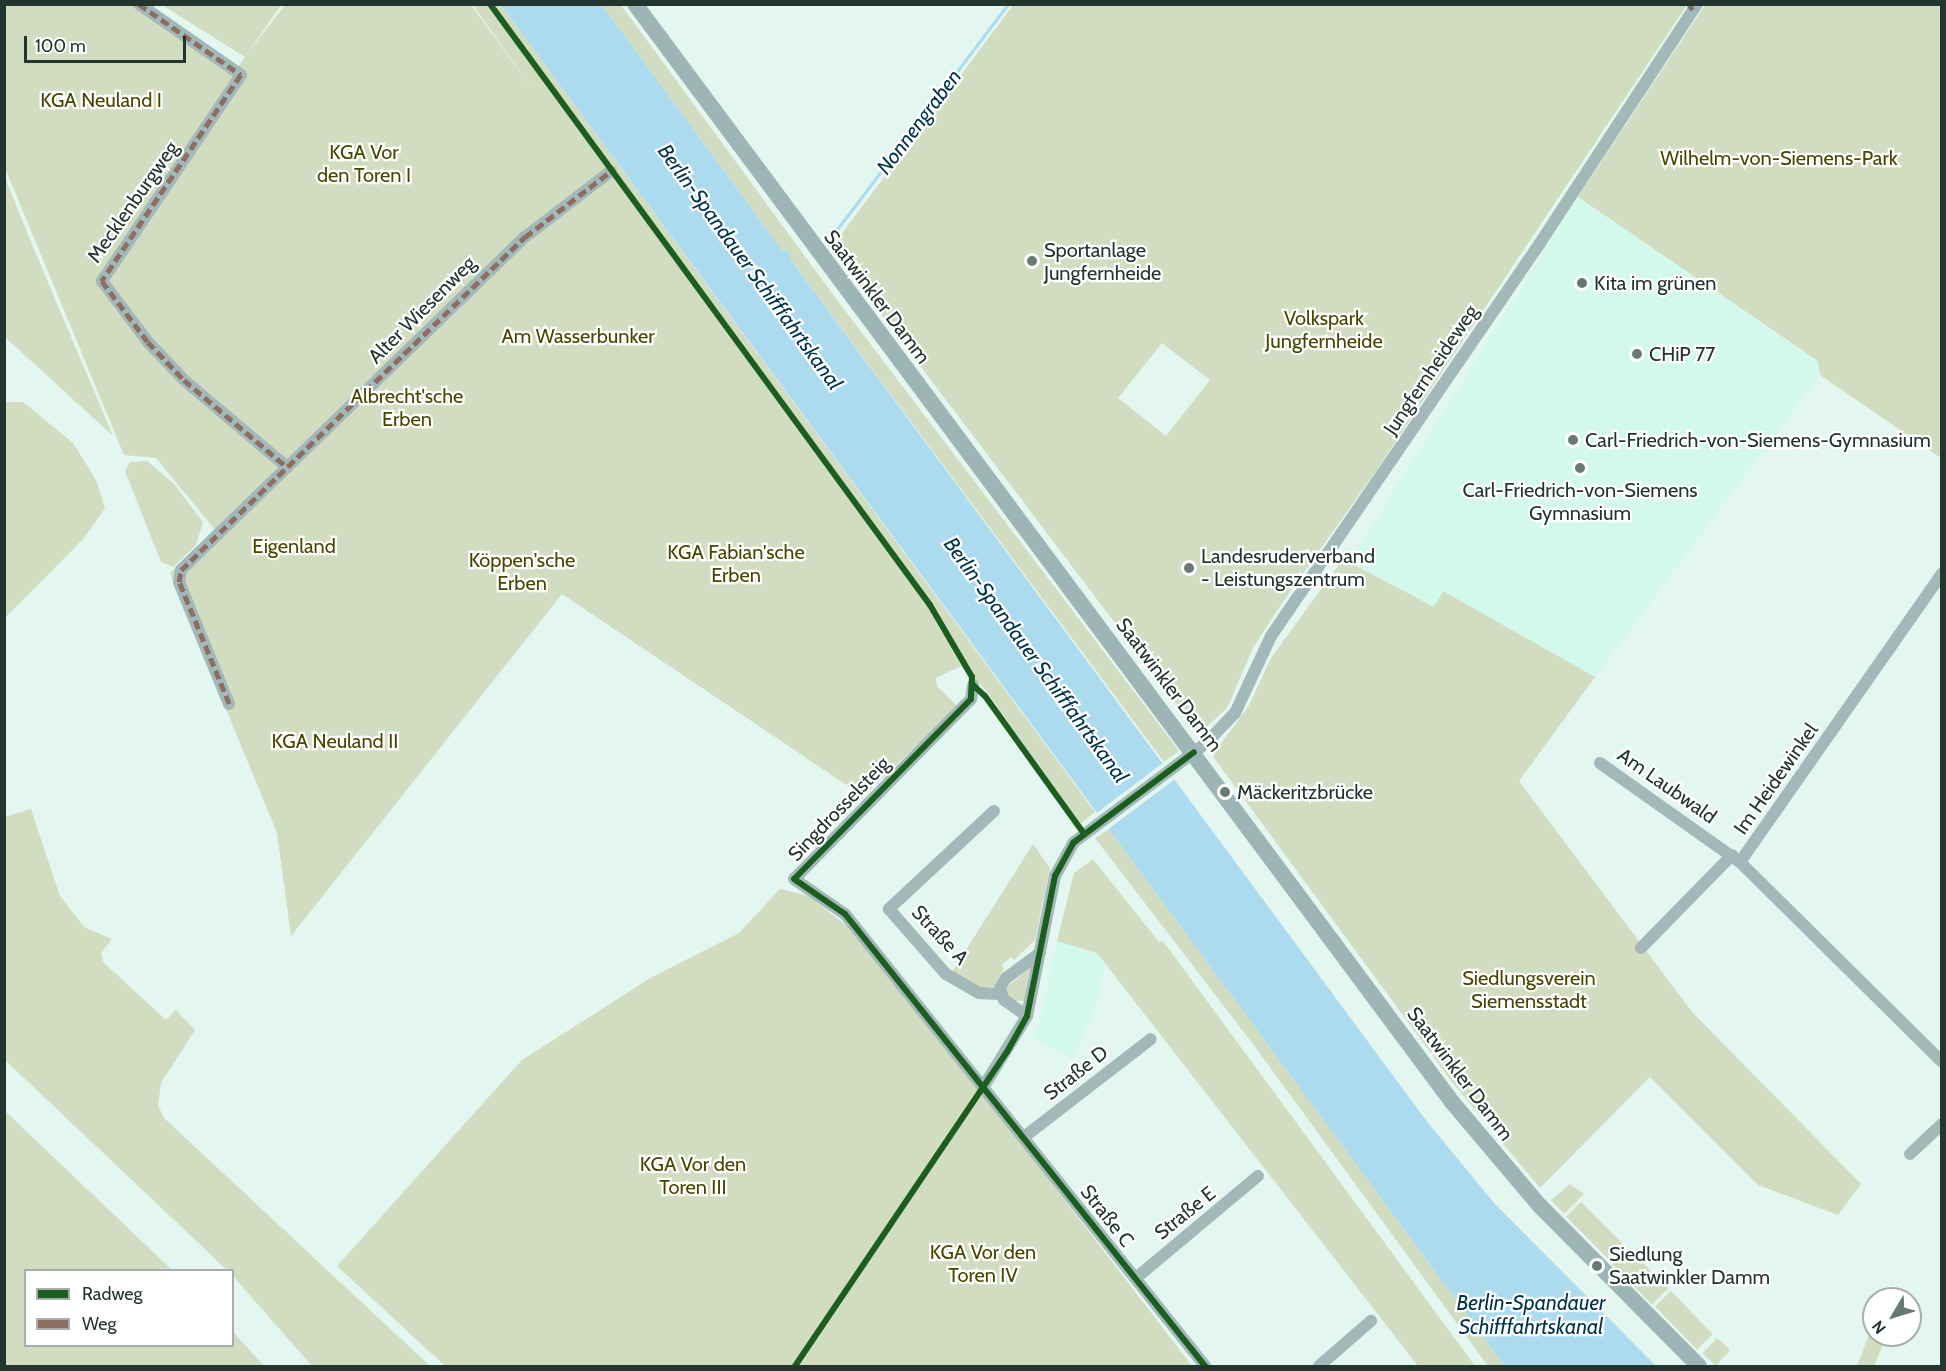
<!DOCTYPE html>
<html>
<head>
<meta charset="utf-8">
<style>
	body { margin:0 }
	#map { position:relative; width:1946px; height:1371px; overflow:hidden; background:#e3f6ef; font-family:Cabin,sans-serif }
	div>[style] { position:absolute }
	.built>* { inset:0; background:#d3f9ec }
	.green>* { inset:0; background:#d2dcc1; transform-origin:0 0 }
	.water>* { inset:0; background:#acdbf0 }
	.pier>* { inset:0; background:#e3f6ef; transform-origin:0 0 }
	.stream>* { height:3px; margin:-1.5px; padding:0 1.5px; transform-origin:1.5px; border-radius:1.5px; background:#acdbf0 }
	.street>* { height:12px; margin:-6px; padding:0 6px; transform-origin:6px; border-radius:6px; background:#a3b8b9 }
	.secondary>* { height:16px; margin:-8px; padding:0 8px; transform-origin:8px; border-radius:8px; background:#9db5b5 }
	.quiet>* { height:4.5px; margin-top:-2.25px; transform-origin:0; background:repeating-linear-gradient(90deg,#8d6e63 0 9px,transparent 0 13.5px) }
	.cycleway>* { height:6px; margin:-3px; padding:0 3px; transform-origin:3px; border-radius:3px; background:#1b5e20 }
	.dots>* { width:16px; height:16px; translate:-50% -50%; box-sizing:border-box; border:3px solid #fff; border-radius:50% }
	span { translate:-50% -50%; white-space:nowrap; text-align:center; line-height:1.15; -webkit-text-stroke:4.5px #fff; paint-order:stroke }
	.park-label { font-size:20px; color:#474800 }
	.street-label { font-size:20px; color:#23352f }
	.poi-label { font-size:20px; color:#23352f }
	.left { translate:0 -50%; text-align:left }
	.water-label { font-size:21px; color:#01354b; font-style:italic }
	.frame { position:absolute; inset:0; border:6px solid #23352f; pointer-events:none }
	.legend { position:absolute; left:24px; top:1269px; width:210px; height:78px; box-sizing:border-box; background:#fff; border:2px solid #a7aeac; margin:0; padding:8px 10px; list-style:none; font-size:18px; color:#23352f }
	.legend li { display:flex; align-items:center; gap:12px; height:30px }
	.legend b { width:30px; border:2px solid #a7aeac }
	.north { position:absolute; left:1862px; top:1287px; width:60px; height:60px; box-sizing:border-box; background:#fff; border:2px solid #a7aeac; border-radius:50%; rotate:232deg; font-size:16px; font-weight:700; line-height:24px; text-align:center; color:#23352f }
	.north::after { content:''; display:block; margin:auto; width:21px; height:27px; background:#667972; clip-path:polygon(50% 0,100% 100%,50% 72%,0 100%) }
	.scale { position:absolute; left:24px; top:36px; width:162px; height:27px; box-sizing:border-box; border:3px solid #23352f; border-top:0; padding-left:8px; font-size:18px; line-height:21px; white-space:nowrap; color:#23352f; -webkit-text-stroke:4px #fff; paint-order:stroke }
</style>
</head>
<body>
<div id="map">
	<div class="built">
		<i style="clip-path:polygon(1578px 197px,1818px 362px,1820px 375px,1595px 677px,1443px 591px,1434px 607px,1349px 562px)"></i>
		<i style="clip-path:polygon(1057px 941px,1097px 953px,1105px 964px,1094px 1012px,1072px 1059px,1033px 1037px,1039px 1024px)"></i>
	</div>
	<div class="green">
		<i style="clip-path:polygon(evenodd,1014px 4px,1687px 5px,1376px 471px,1282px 603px,1253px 648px,1227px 708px,1199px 734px,831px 248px,1014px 4px,1162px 343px,1210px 380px,1166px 436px,1118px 398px,1162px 343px)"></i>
		<i style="clip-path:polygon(4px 5px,134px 5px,235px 71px,245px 57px,162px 5px,281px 5px,247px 54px,285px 5px,471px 5px,533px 90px,473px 5px,501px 5px,1095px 812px,1080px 824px,985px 689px,961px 666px,936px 678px,937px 686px,958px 707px,863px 796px,562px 594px,291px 936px,277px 833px,170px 573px,216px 531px,156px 458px,124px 455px,5px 168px)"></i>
		<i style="clip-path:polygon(602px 5px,621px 5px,834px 296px,1179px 751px,1164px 762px,790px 259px,790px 252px,782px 250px)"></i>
		<i style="clip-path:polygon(1705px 5px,1941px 5px,1941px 458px,1820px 375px,1818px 361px,1578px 197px)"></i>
		<i style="clip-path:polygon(4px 175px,31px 242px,113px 436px,5px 337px)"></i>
		<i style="clip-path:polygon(5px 402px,23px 402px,73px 443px,96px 480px,105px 508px,84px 538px,5px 618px)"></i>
		<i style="clip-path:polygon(147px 461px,174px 484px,203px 522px,196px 545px,173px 567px,161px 562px,125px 471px,130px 462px)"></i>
		<i style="clip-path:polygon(1343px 559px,1434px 607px,1443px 591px,1595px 677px,1519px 781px,1692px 1012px,1861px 1184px,1838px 1215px,1758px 1185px,1650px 1077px,1540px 1188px,1452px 1082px,1214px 758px,1213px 754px,1248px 707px,1271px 658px)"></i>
		<i style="clip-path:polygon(31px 809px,60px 896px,84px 927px,112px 939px,101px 953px,103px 962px,166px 1020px,176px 1010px,195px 1030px,161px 1083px,158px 1105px,164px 1118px,430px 1366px,312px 1366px,233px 1276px,232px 1270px,227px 1270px,5px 1060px,5px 817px)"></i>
		<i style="clip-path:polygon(1109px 829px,1505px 1366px,1488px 1366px,1256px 1048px,1095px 838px)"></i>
		<i style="clip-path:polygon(1033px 844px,1050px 868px,1035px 940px,1014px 960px,1011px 957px,1002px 965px,1004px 969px,993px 987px,979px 988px,952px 972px)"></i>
		<i style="clip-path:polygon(1093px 859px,1159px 942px,1163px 941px,1475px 1366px,1418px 1366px,1097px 953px,1057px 941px,1074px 873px)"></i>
		<i style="clip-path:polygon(780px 889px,809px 896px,852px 930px,974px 1082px,1192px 1366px,445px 1366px,337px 1266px,522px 1060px,652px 977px,739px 933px)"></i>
		<i style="clip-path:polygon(1030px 967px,1024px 1001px,1016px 1001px,1009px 997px,1007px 987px)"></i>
		<i style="clip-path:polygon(5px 1111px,172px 1270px,26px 1270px,26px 1346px,232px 1346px,233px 1332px,264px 1366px,5px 1366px)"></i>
		<i style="clip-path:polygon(1570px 1184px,1584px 1194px,1564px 1214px,1551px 1200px)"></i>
		<i style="left:1581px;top:1202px;width:59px;height:21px;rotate:45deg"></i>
		<i style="left:1628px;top:1248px;width:57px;height:23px;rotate:45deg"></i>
		<i style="left:1671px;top:1291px;width:60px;height:22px;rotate:46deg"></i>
		<i style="clip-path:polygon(1873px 1324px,1874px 1335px,1886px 1337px,1874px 1366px,1857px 1366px)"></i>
		<i style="left:1717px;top:1338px;width:18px;height:21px;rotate:43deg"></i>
	</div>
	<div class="water">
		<i style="clip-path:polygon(501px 5px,602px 5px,782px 250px,790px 252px,790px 259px,1428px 1123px,1495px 1204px,1656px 1366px,1505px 1366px)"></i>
	</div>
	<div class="pier">
		<i style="left:1167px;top:760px;width:20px;height:92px;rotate:53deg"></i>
	</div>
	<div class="stream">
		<i style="left:826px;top:234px;width:13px;rotate:-27deg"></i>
		<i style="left:838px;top:228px;width:281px;rotate:-52.8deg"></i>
	</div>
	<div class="street">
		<i style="left:139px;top:4px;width:124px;rotate:34.8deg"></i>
		<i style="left:241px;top:75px;width:249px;rotate:124deg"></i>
		<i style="left:102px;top:281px;width:76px;rotate:53deg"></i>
		<i style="left:148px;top:342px;width:52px;rotate:46.5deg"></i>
		<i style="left:184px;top:380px;width:135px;rotate:40.2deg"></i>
		<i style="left:973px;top:685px;width:14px;rotate:98deg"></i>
		<i style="left:971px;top:699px;width:252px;rotate:134.5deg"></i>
		<i style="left:794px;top:879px;width:62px;rotate:34.5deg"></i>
		<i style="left:845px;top:914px;width:578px;rotate:51.46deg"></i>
		<i style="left:229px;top:704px;width:132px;rotate:-112.3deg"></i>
		<i style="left:179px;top:582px;width:12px;rotate:-81deg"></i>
		<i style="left:181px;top:570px;width:479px;rotate:-44.1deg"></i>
		<i style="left:525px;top:237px;width:108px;rotate:-37.5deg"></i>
		<i style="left:1600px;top:763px;width:171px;rotate:35.3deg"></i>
		<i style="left:1740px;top:862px;width:284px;rotate:44.7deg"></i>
		<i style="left:994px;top:811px;width:144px;rotate:137deg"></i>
		<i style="left:889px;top:909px;width:86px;rotate:48.8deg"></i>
		<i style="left:946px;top:974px;width:38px;rotate:30deg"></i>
		<i style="left:979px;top:993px;width:21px;rotate:3deg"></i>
		<i style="left:1740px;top:862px;width:352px;rotate:-55deg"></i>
		<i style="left:1641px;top:948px;width:130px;rotate:-45.6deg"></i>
		<i style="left:1027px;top:1016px;width:28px;rotate:-145deg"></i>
		<i style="left:1004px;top:1000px;width:13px;rotate:-108deg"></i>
		<i style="left:1000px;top:988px;width:12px;rotate:-59deg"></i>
		<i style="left:1006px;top:978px;width:42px;rotate:-36.3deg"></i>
		<i style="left:984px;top:1086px;width:82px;rotate:-58.4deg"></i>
		<i style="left:1027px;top:1016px;width:143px;rotate:-78.7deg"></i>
		<i style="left:1055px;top:876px;width:38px;rotate:-61deg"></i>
		<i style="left:1073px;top:843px;width:166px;rotate:-36.9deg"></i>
		<i style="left:1206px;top:743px;width:42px;rotate:-46deg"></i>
		<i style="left:1235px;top:713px;width:85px;rotate:-64.9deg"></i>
		<i style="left:1271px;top:636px;width:476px;rotate:-55.6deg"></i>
		<i style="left:1540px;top:243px;width:286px;rotate:-56.7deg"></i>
		<i style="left:1024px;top:1137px;width:160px;rotate:-37.7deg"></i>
		<i style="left:1910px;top:1154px;width:44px;rotate:-43.2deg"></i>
		<i style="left:1136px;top:1278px;width:159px;rotate:-39.9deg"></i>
		<i style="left:1319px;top:1366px;width:69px;rotate:-40.9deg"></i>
	</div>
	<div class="secondary">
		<i style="left:635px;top:4px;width:1369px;rotate:53.35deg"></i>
		<i style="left:1452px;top:1102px;width:136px;rotate:49.8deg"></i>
		<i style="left:1540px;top:1206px;width:226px;rotate:45.2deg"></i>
	</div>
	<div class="quiet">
		<i style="left:139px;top:4px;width:124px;rotate:34.8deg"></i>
		<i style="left:241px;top:75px;width:249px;rotate:124deg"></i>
		<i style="left:102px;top:281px;width:76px;rotate:53deg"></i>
		<i style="left:148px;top:342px;width:52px;rotate:46.5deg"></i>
		<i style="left:184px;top:380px;width:135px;rotate:40.2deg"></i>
		<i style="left:1689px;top:4px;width:7px;rotate:56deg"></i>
		<i style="left:229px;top:704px;width:132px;rotate:-112.3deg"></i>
		<i style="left:179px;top:582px;width:12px;rotate:-81deg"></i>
		<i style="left:181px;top:570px;width:479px;rotate:-44.1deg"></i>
		<i style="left:525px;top:237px;width:108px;rotate:-37.5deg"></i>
	</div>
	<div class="cycleway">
		<i style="left:490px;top:4px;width:745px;rotate:53.79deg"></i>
		<i style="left:930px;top:605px;width:83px;rotate:59.7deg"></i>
		<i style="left:972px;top:677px;width:22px;rotate:93deg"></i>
		<i style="left:971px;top:699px;width:252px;rotate:134.5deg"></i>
		<i style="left:794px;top:879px;width:62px;rotate:34.5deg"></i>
		<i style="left:845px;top:914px;width:578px;rotate:51.46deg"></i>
		<i style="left:973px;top:685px;width:16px;rotate:43deg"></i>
		<i style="left:985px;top:696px;width:170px;rotate:54.3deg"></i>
		<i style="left:795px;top:1366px;width:379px;rotate:-56deg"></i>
		<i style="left:1007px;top:1052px;width:41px;rotate:-60.9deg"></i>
		<i style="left:1027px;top:1016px;width:143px;rotate:-78.7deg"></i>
		<i style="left:1055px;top:876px;width:38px;rotate:-61deg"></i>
		<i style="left:1073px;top:843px;width:151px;rotate:-36.9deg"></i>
	</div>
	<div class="dots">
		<i style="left:1032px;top:261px;background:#667972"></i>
		<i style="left:1582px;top:283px;background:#667972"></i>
		<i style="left:1637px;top:354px;background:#667972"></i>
		<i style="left:1573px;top:440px;background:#667972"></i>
		<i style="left:1580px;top:468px;background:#667972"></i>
		<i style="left:1189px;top:568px;background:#667972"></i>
		<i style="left:1225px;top:792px;background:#667972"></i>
		<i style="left:1597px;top:1266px;background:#667972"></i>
	</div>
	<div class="park-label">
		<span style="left:101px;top:100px">KGA Neuland I</span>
		<span style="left:364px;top:164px">KGA Vor<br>den Toren I</span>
		<span style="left:1779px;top:158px">Wilhelm-von-Siemens-Park</span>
		<span style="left:1324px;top:330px">Volkspark<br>Jungfernheide</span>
		<span style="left:578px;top:336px">Am Wasserbunker</span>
		<span style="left:407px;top:408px">Albrecht'sche<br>Erben</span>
		<span style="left:294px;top:546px">Eigenland</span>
		<span style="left:736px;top:564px">KGA Fabian'sche<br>Erben</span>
		<span style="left:522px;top:572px">Köppen'sche<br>Erben</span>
		<span style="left:335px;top:741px">KGA Neuland II</span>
		<span style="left:1529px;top:990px">Siedlungsverein<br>Siemensstadt</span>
		<span style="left:693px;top:1176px">KGA Vor den<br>Toren III</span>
		<span style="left:983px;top:1264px">KGA Vor den<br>Toren IV</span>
	</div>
	<div class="street-label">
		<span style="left:133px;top:202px;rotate:-55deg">Mecklenburgweg</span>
		<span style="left:877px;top:297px;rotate:53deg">Saatwinkler Damm</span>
		<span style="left:422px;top:310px;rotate:-45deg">Alter Wiesenweg</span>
		<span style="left:1431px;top:370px;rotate:-56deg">Jungfernheideweg</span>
		<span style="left:1169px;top:685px;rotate:53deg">Saatwinkler Damm</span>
		<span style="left:1776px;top:779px;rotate:-55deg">Im Heidewinkel</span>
		<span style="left:1667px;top:786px;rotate:35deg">Am Laubwald</span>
		<span style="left:839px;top:809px;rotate:-46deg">Singdrosselsteig</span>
		<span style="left:940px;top:935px;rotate:47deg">Straße A</span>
		<span style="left:1076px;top:1073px;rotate:-38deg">Straße D</span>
		<span style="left:1460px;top:1074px;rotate:53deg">Saatwinkler Damm</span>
		<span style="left:1185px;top:1213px;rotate:-39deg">Straße E</span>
		<span style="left:1107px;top:1216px;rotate:52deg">Straße C</span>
	</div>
	<div class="poi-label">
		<span class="left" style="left:1044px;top:262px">Sportanlage<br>Jungfernheide</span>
		<span class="left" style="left:1594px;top:283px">Kita im grünen</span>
		<span class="left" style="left:1649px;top:354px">CHiP 77</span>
		<span class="left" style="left:1585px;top:440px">Carl-Friedrich-von-Siemens-Gymnasium</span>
		<span style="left:1580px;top:502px">Carl-Friedrich-von-Siemens<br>Gymnasium</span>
		<span class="left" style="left:1201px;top:568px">Landesruderverband<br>- Leistungszentrum</span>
		<span class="left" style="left:1237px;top:792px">Mäckeritzbrücke</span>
		<span class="left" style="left:1609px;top:1266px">Siedlung<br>Saatwinkler Damm</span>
	</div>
	<div class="water-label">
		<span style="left:919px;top:122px;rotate:-53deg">Nonnengraben</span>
		<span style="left:750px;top:267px;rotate:54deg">Berlin-Spandauer Schifffahrtskanal</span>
		<span style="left:1036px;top:660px;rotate:54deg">Berlin-Spandauer Schifffahrtskanal</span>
		<span style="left:1531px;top:1315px">Berlin-Spandauer<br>Schifffahrtskanal</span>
	</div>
	<div class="frame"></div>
	<ul class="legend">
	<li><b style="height:8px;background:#1b5e20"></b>Radweg</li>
	<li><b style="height:8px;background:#8d6e63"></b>Weg</li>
	</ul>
	<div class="north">N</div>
	<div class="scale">100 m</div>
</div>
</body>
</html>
